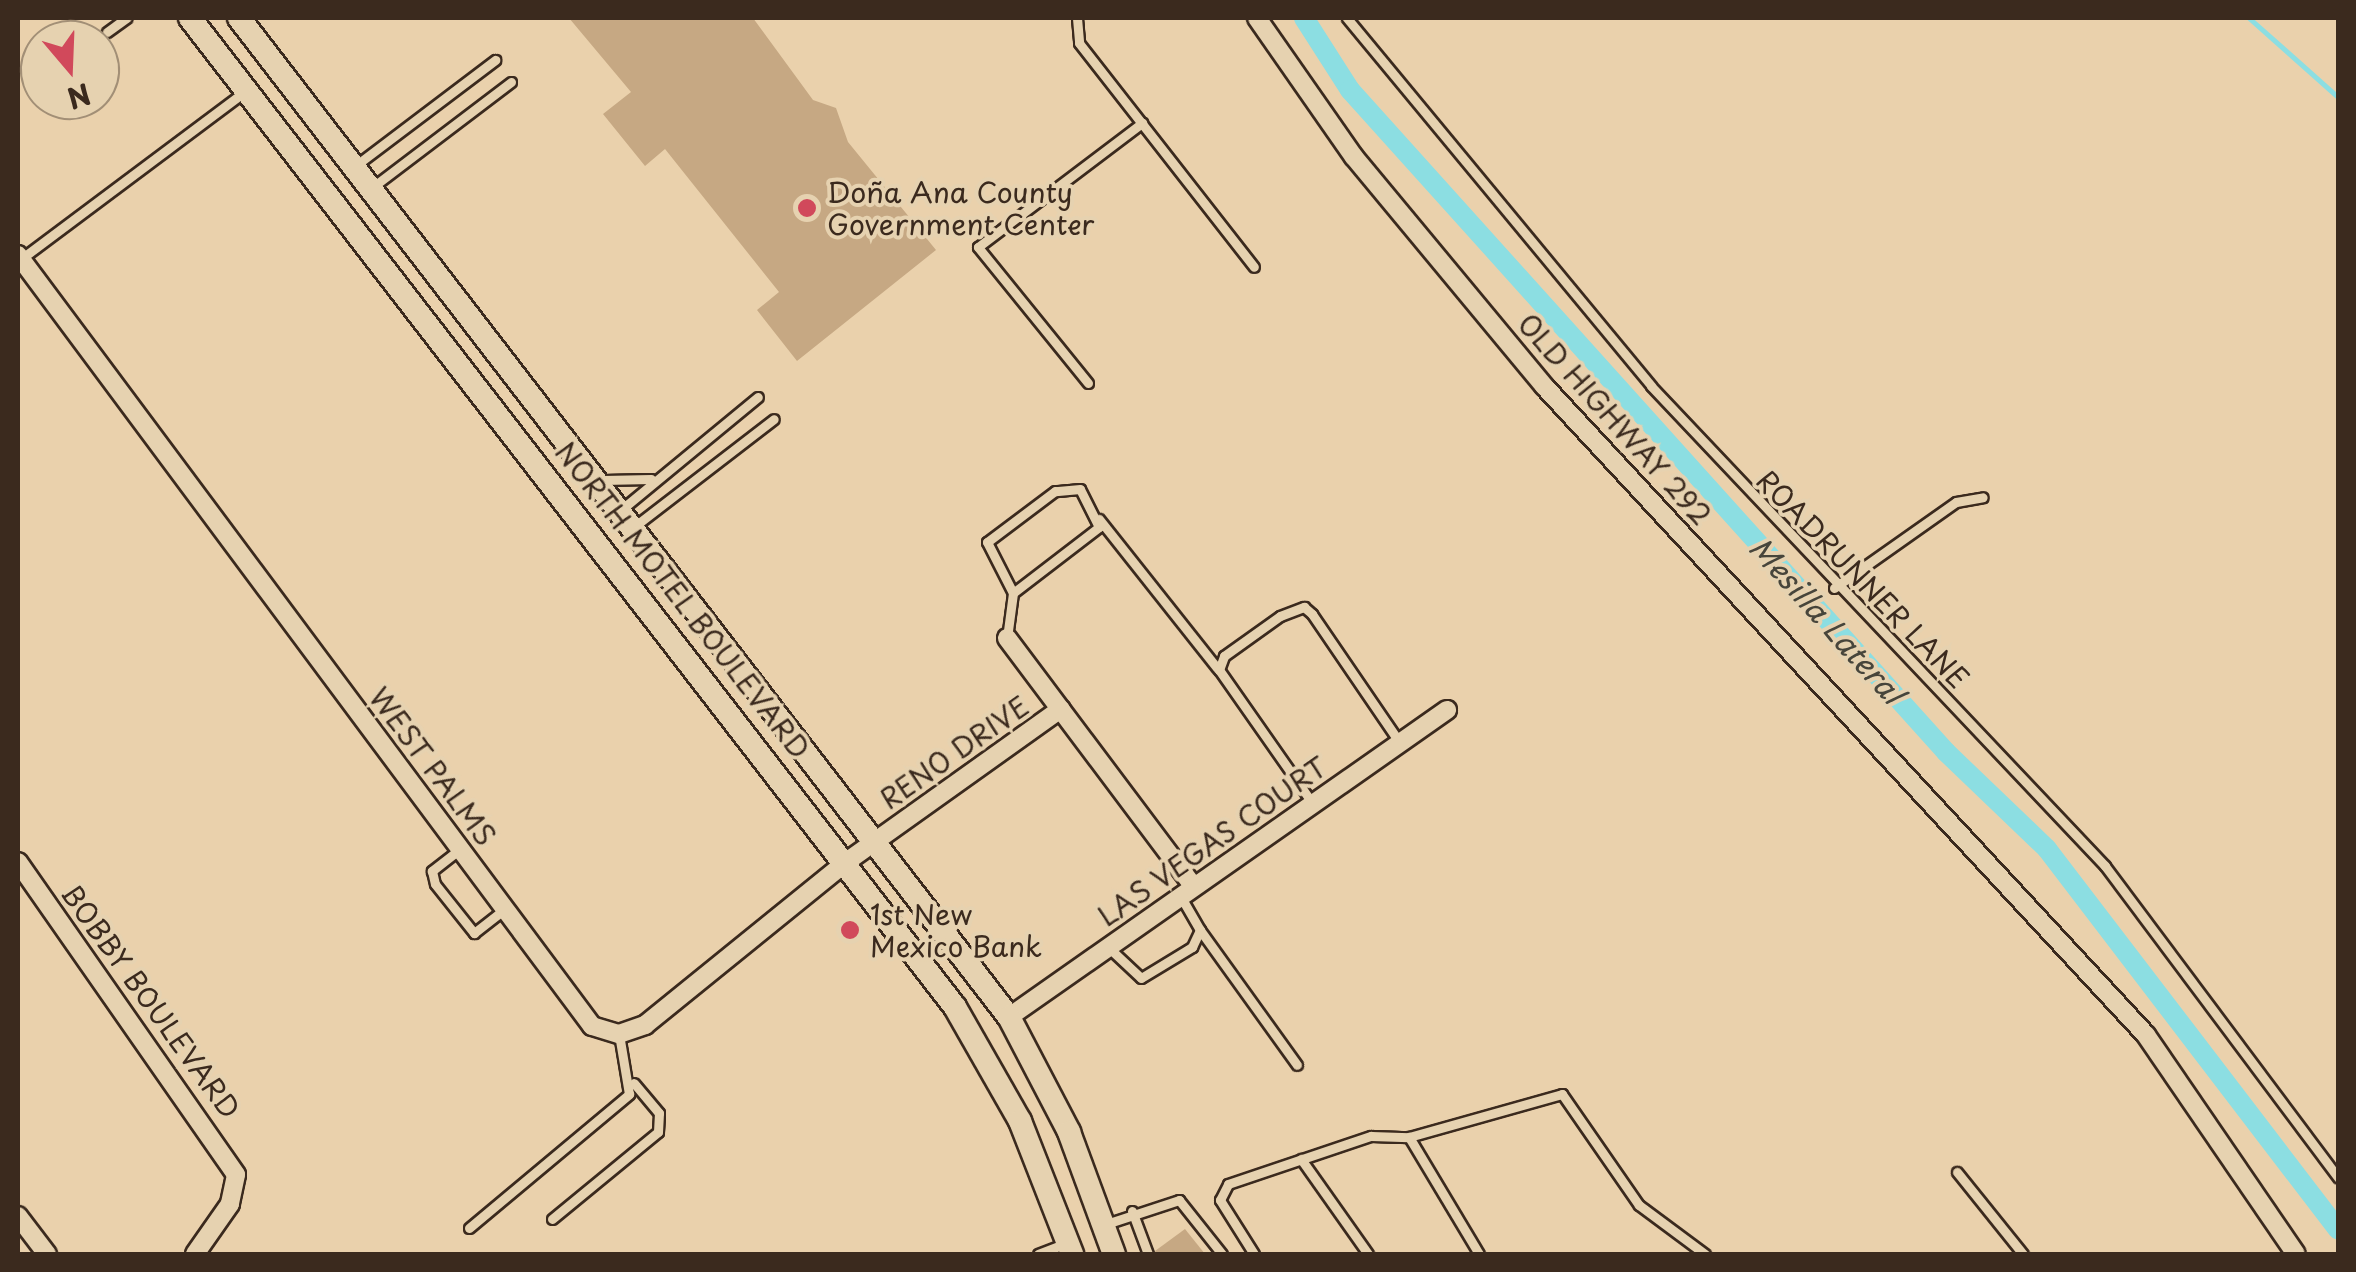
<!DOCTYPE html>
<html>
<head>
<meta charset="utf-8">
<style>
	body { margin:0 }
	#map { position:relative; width:2356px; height:1272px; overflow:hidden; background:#ead1ac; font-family:"Playpen Sans",sans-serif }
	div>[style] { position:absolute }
	.stream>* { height:5px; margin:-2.5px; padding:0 2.5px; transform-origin:2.5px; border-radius:2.5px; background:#8cdee2 }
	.canal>* { height:20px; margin:-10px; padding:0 10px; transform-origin:10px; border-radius:10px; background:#8cdee2 }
	.building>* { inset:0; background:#c6a883 }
	.roads { filter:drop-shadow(2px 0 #3b2a1e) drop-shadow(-2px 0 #3b2a1e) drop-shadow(0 2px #3b2a1e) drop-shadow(0 -2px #3b2a1e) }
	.service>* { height:9px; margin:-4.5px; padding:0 4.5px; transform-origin:4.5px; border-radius:4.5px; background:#e6d2b0 }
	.minor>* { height:18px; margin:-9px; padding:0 9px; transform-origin:9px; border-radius:9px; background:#e6d2b0 }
	.secondary>* { height:22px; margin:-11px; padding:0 11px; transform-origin:11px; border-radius:11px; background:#e6d2b0 }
	.dots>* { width:28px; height:28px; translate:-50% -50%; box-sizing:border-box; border:5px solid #e6d2b0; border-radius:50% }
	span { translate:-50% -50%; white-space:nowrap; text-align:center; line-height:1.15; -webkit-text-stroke:8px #e6d2b0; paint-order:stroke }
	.poi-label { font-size:28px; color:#3b2a1e }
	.left { translate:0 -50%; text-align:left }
	.street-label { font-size:28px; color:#3b2a1e }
	.water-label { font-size:30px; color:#47453b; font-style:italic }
	.frame { position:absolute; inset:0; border:20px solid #3b2a1e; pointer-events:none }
	.north { position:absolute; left:20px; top:20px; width:100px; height:100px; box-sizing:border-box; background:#e6d2b0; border:2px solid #a28f76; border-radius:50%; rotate:161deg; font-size:28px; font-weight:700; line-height:40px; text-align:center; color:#3b2a1e }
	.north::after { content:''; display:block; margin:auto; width:35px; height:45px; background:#d1495b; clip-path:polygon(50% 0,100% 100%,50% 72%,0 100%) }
</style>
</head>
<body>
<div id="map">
	<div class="stream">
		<i style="left:2249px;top:18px;width:119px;rotate:41.6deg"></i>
	</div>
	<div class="canal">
		<i style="left:1304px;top:18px;width:85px;rotate:57.4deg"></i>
		<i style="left:1350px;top:90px;width:891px;rotate:48deg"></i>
		<i style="left:1946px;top:752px;width:140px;rotate:43.8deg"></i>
		<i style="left:2047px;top:849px;width:479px;rotate:52.6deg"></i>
	</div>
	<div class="building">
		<i style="clip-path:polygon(569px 18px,753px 18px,813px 100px,836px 108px,848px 142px,936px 250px,797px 361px,757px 310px,779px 292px,665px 149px,645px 166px,603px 114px,631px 92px)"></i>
		<i style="clip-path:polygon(1185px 1229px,1205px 1254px,1156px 1254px,1155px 1251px)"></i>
	</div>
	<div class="roads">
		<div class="service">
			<i style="left:1077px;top:18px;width:25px;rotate:85deg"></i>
			<i style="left:1079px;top:43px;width:284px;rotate:52deg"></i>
			<i style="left:1347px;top:18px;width:477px;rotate:50.4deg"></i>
			<i style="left:1651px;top:386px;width:661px;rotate:46.59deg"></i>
			<i style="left:2105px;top:866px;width:389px;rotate:53.2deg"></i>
			<i style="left:107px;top:32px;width:24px;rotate:-36deg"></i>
			<i style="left:355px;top:166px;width:176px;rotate:-37.1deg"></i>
			<i style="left:374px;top:186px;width:172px;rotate:-37.2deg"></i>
			<i style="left:21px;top:259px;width:279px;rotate:-36.8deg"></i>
			<i style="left:1088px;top:383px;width:175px;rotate:-129deg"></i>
			<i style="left:978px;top:247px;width:206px;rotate:-37.1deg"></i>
			<i style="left:603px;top:480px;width:48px;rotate:-1.2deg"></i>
			<i style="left:622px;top:509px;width:176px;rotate:-39.5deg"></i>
			<i style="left:1099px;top:519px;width:190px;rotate:51.6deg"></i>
			<i style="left:635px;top:526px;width:175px;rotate:-37.6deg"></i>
			<i style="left:1834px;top:588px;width:149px;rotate:-35.2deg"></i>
			<i style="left:1956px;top:502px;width:27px;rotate:-10deg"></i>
			<i style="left:1007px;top:638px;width:45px;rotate:-82.4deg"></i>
			<i style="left:1013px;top:593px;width:108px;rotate:-37.5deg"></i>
			<i style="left:1099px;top:527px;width:42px;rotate:-116.6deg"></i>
			<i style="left:1080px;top:489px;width:25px;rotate:175deg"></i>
			<i style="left:1055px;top:491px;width:85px;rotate:143.1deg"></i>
			<i style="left:987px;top:542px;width:57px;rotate:63deg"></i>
			<i style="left:1313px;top:804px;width:164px;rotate:-125deg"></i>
			<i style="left:1219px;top:670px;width:15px;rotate:-70deg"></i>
			<i style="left:1224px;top:656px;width:69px;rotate:-35.5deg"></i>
			<i style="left:1280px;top:616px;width:26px;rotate:-21deg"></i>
			<i style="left:1304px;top:607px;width:11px;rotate:41deg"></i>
			<i style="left:1312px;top:614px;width:156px;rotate:55.7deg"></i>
			<i style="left:460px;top:849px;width:36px;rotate:142deg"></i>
			<i style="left:432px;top:871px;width:13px;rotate:77deg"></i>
			<i style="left:435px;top:884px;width:63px;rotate:51.5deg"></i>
			<i style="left:474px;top:933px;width:39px;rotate:-38deg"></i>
			<i style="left:1200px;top:930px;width:166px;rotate:54.3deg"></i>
			<i style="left:1108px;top:947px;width:45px;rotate:43.2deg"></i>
			<i style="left:1141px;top:978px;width:60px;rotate:-31.3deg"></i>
			<i style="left:1192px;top:947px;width:19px;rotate:-65deg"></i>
			<i style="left:1200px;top:930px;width:39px;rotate:-120deg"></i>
			<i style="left:1409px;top:1137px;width:159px;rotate:-15.7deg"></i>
			<i style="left:1562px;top:1094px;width:135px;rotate:55.3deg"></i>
			<i style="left:1639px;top:1205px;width:82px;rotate:36.6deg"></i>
			<i style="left:1301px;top:1159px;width:116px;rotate:54.8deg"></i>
			<i style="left:1957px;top:1172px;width:105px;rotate:51.2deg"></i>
			<i style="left:1132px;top:1211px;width:46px;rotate:69.6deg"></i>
			<i style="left:552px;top:1219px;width:137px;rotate:-39.4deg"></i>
			<i style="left:658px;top:1132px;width:19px;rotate:-87deg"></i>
			<i style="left:659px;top:1113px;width:39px;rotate:-130deg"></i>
			<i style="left:1106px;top:1224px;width:77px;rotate:-18.2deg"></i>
			<i style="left:1179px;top:1200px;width:69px;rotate:51.5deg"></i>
			<i style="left:469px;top:1228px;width:209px;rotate:-39.9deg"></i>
			<i style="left:629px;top:1094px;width:61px;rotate:-99.5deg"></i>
			<i style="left:1038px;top:1254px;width:30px;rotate:-21deg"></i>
			<i style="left:1254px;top:1254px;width:64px;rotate:-122.2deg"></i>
			<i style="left:1220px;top:1200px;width:18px;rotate:-63deg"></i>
			<i style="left:1228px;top:1184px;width:151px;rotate:-18.6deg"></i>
			<i style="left:1371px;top:1136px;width:38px;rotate:2deg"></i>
			<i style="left:1409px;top:1137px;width:136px;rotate:59.1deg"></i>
		</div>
		<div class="minor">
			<i style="left:1257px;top:18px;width:169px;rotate:55.1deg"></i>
			<i style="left:1354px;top:157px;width:298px;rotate:50.3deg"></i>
			<i style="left:1544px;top:386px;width:885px;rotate:47.15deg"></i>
			<i style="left:2146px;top:1035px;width:265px;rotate:55.6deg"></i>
			<i style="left:18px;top:255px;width:961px;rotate:53.33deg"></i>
			<i style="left:592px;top:1026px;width:28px;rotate:17deg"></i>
			<i style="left:619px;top:1034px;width:28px;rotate:-19deg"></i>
			<i style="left:645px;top:1025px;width:262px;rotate:-39deg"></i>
			<i style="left:849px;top:860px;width:260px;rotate:-35.5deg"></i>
			<i style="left:1007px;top:638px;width:311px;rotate:53.1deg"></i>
			<i style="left:18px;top:862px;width:381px;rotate:55.1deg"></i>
			<i style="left:236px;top:1175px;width:30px;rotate:102deg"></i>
			<i style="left:230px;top:1204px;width:61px;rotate:125deg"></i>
			<i style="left:1009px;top:1017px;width:535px;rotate:-35.03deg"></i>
			<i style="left:18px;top:1216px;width:48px;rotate:52.7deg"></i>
		</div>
		<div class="secondary">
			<i style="left:190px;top:18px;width:1250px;rotate:52.28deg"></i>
			<i style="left:955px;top:1007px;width:131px;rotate:60.3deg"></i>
			<i style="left:1020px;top:1121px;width:143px;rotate:68.6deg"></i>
			<i style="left:239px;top:18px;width:1261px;rotate:52.38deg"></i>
			<i style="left:1009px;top:1017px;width:130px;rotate:62.4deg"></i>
			<i style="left:1069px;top:1132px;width:130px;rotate:69.8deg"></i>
		</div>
	</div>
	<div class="dots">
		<i style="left:807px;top:208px;background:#d1495b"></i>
		<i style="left:850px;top:930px;background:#d1495b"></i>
	</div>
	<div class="poi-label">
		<span class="left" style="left:827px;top:208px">Doña Ana County<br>Government Center</span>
		<span class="left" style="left:870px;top:930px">1st New<br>Mexico Bank</span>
	</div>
	<div class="street-label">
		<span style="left:1615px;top:419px;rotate:48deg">OLD HIGHWAY 292</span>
		<span style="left:1863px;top:579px;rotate:46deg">ROADRUNNER LANE</span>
		<span style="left:683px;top:600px;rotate:52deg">NORTH MOTEL BOULEVARD</span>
		<span style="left:954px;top:752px;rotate:-35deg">RENO DRIVE</span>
		<span style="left:433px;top:766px;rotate:53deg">WEST PALMS</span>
		<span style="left:1212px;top:841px;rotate:-35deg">LAS VEGAS COURT</span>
		<span style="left:151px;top:1001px;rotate:54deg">BOBBY BOULEVARD</span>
	</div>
	<div class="water-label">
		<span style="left:1827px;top:620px;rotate:48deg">Mesilla Lateral</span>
	</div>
	<div class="frame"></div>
	<div class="north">N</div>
</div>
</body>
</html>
